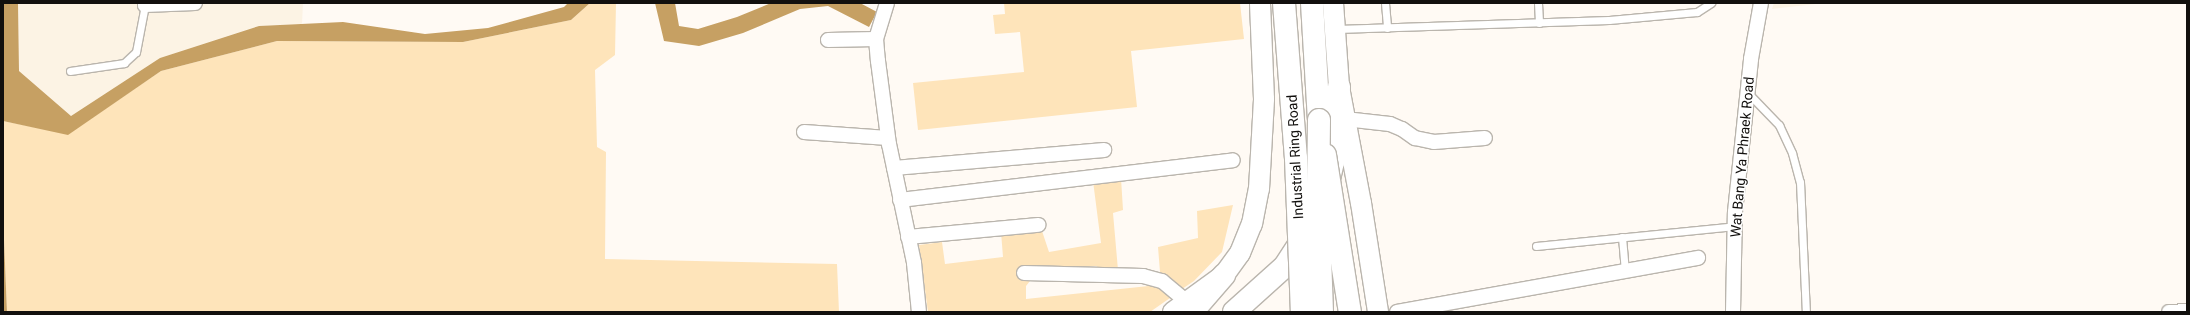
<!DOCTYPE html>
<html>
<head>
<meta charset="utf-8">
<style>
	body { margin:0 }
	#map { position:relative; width:2190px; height:315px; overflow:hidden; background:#fffaf4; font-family:Roboto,sans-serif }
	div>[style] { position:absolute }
	.built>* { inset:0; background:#fcf3e4 }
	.green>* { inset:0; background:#fee4ba }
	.water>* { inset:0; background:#c6a063 }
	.roads { filter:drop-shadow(1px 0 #bab5ad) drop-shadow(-1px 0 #bab5ad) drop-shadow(0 1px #bab5ad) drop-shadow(0 -1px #bab5ad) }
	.lane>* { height:7px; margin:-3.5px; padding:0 3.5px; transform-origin:3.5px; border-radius:3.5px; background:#fff }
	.street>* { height:14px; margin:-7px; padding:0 7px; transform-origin:7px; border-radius:7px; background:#fff }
	.secondary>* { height:20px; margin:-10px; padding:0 10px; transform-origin:10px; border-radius:10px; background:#fff }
	.primary>* { height:22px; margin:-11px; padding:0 11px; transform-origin:11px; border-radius:11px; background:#fff }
	.bridges { filter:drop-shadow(1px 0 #bab5ad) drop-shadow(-1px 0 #bab5ad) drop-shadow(0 1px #bab5ad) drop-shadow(0 -1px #bab5ad) }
	.primary-bridge>* { height:22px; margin:-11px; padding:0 11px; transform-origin:11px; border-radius:11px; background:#fff }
	.highway-bridge>* { height:22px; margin:-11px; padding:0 11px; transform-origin:11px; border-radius:11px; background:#fff }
	span { translate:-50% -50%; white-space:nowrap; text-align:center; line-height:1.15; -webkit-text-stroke:3px #fff; paint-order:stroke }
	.street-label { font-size:14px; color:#12100e }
	.frame { position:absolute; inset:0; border:4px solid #12100e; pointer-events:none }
</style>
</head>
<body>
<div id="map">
	<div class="built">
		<i style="clip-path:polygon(18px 3px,303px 3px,302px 24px,258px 26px,160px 58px,71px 116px,19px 71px)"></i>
		<i style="clip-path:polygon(1774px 3px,1825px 3px,1772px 9px)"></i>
	</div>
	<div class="green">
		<i style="clip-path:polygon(590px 3px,616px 3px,615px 55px,595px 70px,597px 147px,606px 152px,605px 259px,837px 264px,839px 312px,7px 312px,3px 215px,3px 121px,68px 134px,161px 71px,277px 41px,463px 42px,571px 20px)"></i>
		<i style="clip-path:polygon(1004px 3px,1240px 3px,1244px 39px,1131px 51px,1137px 107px,918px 130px,913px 83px,1024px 72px,1020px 32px,995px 34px,993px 15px,1005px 14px)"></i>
		<i style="clip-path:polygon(1121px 178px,1123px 210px,1113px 213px,1118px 270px,1110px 274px,1096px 266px,1038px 271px,1026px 286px,1026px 299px,1158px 285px,1170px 298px,1150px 312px,928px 312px,919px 245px,942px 242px,945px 264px,1003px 257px,1001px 232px,1041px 228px,1049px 252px,1101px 243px,1093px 181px)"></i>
		<i style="clip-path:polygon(1233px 205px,1222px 252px,1194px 281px,1182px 289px,1160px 272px,1158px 247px,1198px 238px,1197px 211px)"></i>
	</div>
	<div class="water">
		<i style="clip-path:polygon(3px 3px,18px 3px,19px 71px,71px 116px,160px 58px,259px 26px,343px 22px,425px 34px,488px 28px,564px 7px,568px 3px,590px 3px,571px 20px,463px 42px,277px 41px,161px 71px,68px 135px,3px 121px)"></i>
		<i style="clip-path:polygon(655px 3px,675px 3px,679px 26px,698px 29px,737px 17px,771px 3px,860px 3px,877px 12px,869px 27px,828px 6px,800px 9px,743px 33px,699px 46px,664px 41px)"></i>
		<i style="clip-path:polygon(3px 215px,7px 312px,3px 312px)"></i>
	</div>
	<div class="roads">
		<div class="lane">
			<i style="left:1385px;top:3px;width:25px;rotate:85deg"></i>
			<i style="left:1538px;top:3px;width:20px;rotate:87deg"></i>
			<i style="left:1337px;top:29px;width:272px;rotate:-1.9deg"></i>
			<i style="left:1609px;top:20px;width:88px;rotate:-5.2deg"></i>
			<i style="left:1697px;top:12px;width:17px;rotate:-33deg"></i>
			<i style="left:70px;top:71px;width:55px;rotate:-8.4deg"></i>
			<i style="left:124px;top:63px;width:16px;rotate:-43deg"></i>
			<i style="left:136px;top:52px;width:48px;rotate:-79.2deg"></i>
			<i style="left:1748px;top:93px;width:45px;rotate:45.9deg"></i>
			<i style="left:1779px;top:125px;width:31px;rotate:65deg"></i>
			<i style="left:1792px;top:153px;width:30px;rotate:75deg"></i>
			<i style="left:1800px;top:182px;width:130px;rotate:87.4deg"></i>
			<i style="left:1622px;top:237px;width:34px;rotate:85deg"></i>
			<i style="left:1536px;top:246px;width:200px;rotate:-5.7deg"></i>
		</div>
		<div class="street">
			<i style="left:145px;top:3px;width:2px;rotate:90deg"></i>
			<i style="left:145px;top:5px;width:50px;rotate:-2.3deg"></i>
			<i style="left:887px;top:3px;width:38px;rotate:107deg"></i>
			<i style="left:876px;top:39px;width:22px;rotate:85deg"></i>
			<i style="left:878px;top:61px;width:84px;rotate:82.5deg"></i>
			<i style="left:889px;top:144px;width:122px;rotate:78.1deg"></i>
			<i style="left:914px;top:263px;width:49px;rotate:84.2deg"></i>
			<i style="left:828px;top:40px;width:48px;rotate:-1.2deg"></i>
			<i style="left:1345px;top:119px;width:45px;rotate:6.3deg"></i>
			<i style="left:1390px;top:124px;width:13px;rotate:23deg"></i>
			<i style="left:1402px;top:129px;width:16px;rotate:35deg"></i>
			<i style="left:1415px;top:138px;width:19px;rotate:12deg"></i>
			<i style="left:1434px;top:142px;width:51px;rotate:-4.5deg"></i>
			<i style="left:804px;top:132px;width:84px;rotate:4.1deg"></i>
			<i style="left:894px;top:168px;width:211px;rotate:-4.9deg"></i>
			<i style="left:900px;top:200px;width:335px;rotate:-6.8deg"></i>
			<i style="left:908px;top:237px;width:131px;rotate:-5.3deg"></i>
			<i style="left:1024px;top:273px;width:119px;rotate:1.4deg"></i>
			<i style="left:1143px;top:276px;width:20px;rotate:15deg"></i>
			<i style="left:1162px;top:281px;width:33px;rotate:40deg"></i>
			<i style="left:1397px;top:312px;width:306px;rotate:-10.2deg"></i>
			<i style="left:1733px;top:312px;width:100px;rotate:-88.9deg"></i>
			<i style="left:1735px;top:212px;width:154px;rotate:-84deg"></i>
			<i style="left:1751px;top:59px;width:57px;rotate:-79.9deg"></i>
			<i style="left:2169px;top:312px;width:18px;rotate:-3deg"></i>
		</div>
		<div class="secondary">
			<i style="left:1333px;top:3px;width:84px;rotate:85.9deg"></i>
			<i style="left:1339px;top:87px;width:118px;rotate:79.3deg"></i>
			<i style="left:1361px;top:203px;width:110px;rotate:81.1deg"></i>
			<i style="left:1173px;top:312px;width:63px;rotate:-36deg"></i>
			<i style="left:1224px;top:275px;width:27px;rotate:-54deg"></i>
			<i style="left:1240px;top:253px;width:31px;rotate:-68deg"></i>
			<i style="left:1252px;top:224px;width:36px;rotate:-79deg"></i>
			<i style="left:1259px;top:189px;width:90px;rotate:-86.8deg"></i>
			<i style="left:1264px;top:99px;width:96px;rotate:-92.4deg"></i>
		</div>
		<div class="primary">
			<i style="left:1312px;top:3px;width:117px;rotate:86.6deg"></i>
			<i style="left:1329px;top:179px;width:17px;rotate:-77deg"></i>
			<i style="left:1333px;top:162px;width:75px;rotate:-85.4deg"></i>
			<i style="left:1192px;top:312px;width:49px;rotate:-49.1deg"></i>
			<i style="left:1234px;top:312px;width:69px;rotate:-42deg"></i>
			<i style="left:1285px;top:266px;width:38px;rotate:-57deg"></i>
		</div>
	</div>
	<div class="bridges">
		<div class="primary-bridge">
			<i style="left:1284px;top:3px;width:155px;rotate:85.6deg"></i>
			<i style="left:1296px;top:158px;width:154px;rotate:87.8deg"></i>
			<i style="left:1325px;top:155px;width:159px;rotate:81deg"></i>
		</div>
		<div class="highway-bridge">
			<i style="left:1319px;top:120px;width:78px;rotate:90.7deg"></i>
			<i style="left:1318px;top:198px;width:114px;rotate:88deg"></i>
		</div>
	</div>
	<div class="street-label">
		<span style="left:1295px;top:157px;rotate:-93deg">Industrial Ring Road</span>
		<span style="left:1742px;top:157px;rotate:-85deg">Wat Bang Ya Phraek Road</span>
	</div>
	<div class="frame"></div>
</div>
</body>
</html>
